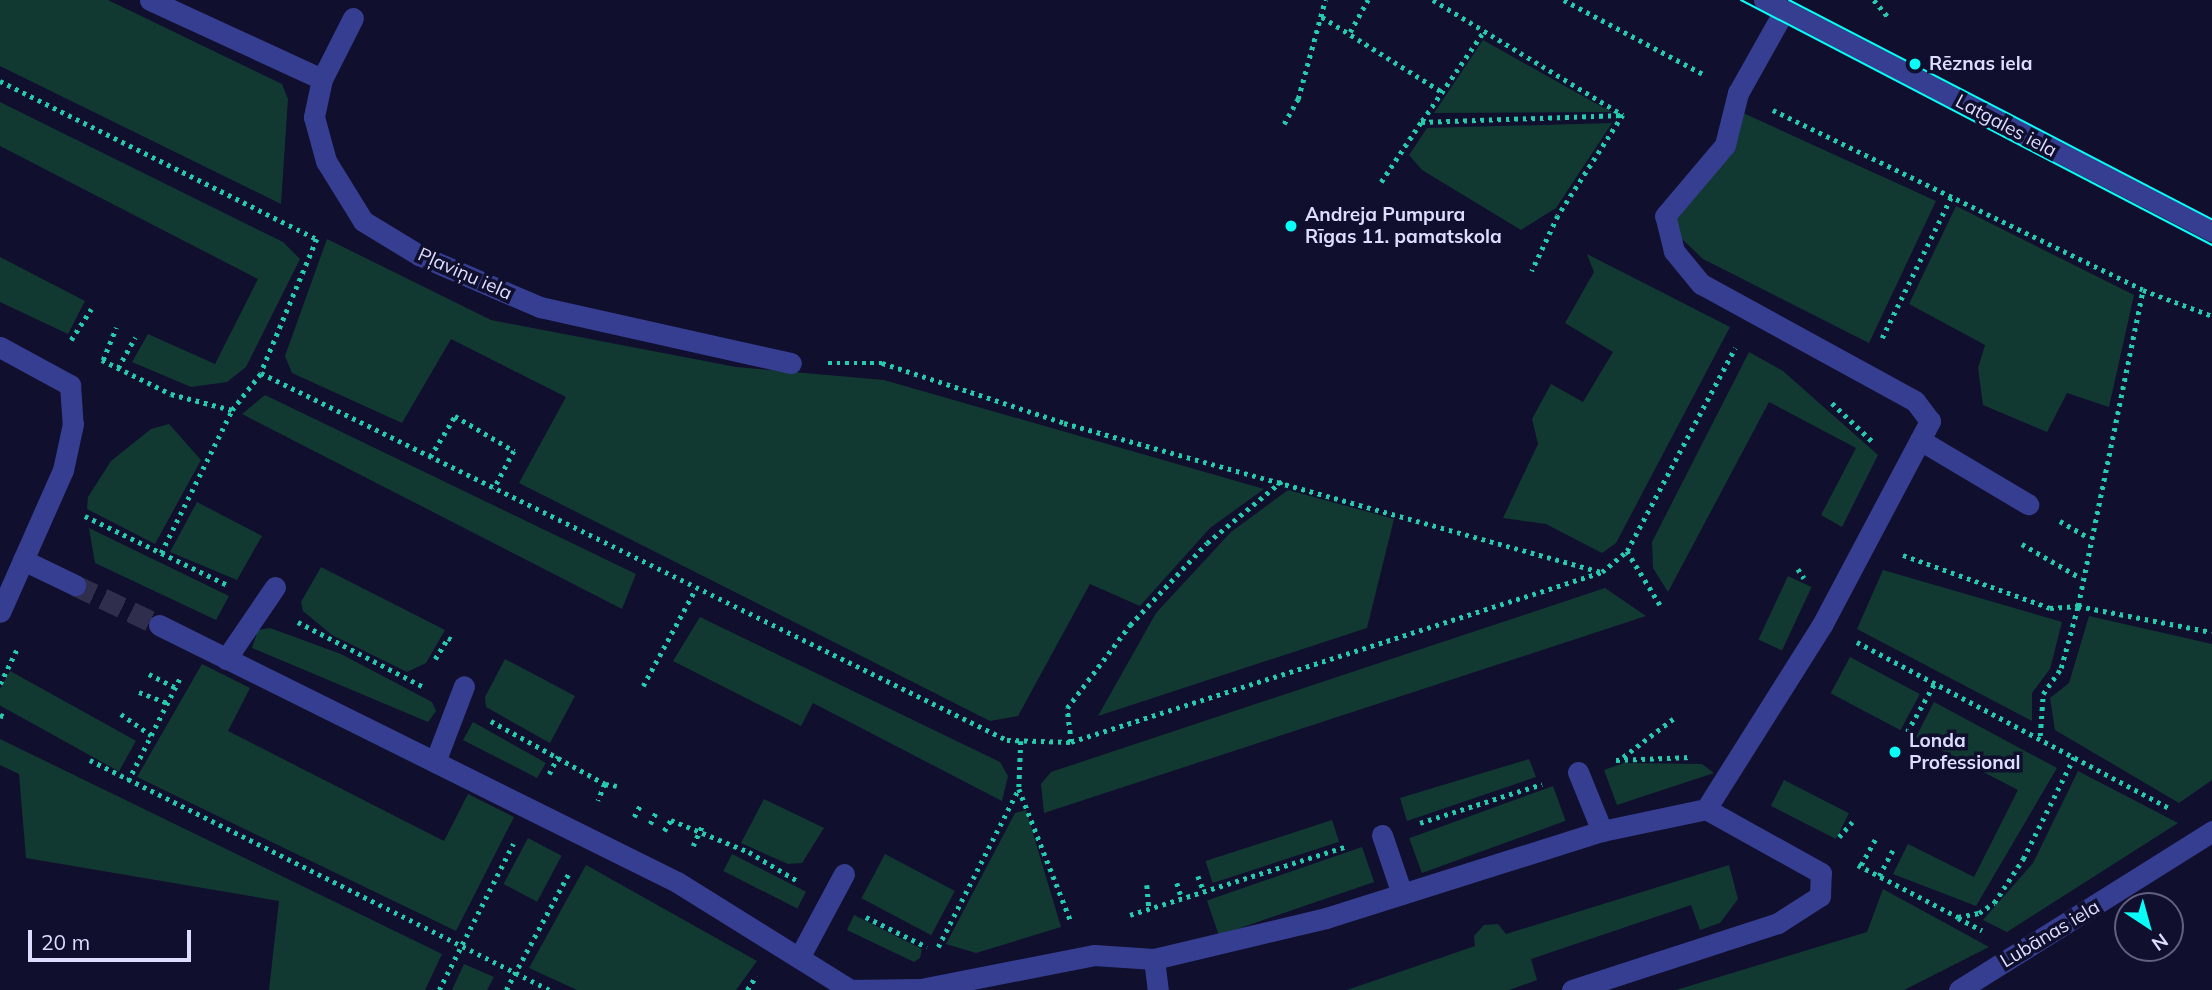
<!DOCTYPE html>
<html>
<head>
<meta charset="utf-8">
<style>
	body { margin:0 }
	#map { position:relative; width:2212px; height:990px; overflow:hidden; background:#100f2e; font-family:Mulish,sans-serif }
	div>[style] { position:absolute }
	.green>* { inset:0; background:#113932; transform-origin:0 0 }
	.minor-tunnel>* { height:21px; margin-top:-10.5px; transform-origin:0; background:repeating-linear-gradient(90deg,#2f2e4d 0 21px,transparent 0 31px) }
	.path>* { height:4.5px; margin-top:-2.25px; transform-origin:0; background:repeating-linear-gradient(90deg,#24cbac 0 3.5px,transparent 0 8.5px) }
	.minor>* { height:21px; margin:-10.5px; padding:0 10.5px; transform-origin:10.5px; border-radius:10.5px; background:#363e91 }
	.tram>* { height:2px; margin:-1px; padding:0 1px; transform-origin:1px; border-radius:1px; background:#08fff8 }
	.dots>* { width:19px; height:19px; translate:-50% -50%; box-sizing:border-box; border:4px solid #100f2e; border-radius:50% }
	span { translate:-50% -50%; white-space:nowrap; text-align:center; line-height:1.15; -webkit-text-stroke:7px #100f2e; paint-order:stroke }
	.poi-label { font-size:19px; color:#dcddff; font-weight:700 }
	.left { translate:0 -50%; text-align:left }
	.street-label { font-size:19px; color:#dcddff }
	.north { position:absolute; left:2114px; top:892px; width:70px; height:70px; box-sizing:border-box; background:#100f2e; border:2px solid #626182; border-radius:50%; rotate:144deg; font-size:19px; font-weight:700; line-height:28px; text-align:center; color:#dcddff }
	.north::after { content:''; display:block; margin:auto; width:24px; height:32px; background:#08fff8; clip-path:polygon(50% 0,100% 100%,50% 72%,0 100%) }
	.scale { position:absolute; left:28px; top:930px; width:163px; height:32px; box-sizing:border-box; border:4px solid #dcddff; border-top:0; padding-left:9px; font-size:21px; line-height:24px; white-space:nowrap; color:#dcddff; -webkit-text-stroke:5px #100f2e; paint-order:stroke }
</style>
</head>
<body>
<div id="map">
	<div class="green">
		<i style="clip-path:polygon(0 0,108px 0,282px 84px,288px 99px,281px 204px,0 66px)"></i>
		<i style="clip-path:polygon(1483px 40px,1604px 108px,1612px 112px,1434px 113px)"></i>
		<i style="clip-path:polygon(0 102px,283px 242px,300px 259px,246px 367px,227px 382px,191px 387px,132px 362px,148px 334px,215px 364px,258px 279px,0 146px)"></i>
		<i style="clip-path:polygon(1741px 112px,1936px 201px,1869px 343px,1703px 259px,1682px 239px,1674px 217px,1731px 155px)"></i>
		<i style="clip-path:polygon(1612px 123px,1556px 208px,1521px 230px,1422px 170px,1409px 155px,1427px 128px)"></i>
		<i style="clip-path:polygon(1956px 206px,2134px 295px,2109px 407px,2067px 393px,2047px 432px,1983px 405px,1978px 368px,1985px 345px,1909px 304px)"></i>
		<i style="clip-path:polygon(327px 239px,491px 320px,736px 367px,884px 380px,1264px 489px,1210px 528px,1140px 606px,1090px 584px,1018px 716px,990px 721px,519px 483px,566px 397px,451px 339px,402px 423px,292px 373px,285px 356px)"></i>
		<i style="clip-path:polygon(1587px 254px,1730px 327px,1616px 543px,1602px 553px,1546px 524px,1503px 518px,1538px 444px,1532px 419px,1551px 384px,1583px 402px,1613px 352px,1565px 323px,1594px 272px)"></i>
		<i style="clip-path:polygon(0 257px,85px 301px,68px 334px,0 302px)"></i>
		<i style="clip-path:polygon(1749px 352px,1783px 371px,1878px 455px,1842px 527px,1821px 515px,1856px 448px,1769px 402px,1668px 592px,1653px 568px,1652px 542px)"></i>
		<i style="clip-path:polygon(265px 395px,636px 574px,622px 609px,242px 414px)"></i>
		<i style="clip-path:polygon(169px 424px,201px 460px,155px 544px,87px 509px,88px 497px,111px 461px,151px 429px)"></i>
		<i style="clip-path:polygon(1288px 490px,1394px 519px,1367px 628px,1098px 716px,1156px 613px,1231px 532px)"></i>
		<i style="clip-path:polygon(197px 502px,262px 536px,237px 580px,170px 552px)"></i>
		<i style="clip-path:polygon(89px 528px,229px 596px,216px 620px,95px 563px)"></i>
		<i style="clip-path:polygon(321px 567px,445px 630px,426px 663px,407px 672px,332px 635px,303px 611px,301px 602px)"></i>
		<i style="clip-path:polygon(1883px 570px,2062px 622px,2050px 669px,2032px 693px,2032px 721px,1857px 629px)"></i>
		<i style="left:1788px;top:576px;width:26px;height:70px;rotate:25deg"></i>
		<i style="clip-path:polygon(1605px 588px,1646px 616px,1044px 813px,1041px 784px,1051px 772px)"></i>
		<i style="clip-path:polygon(2089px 616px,2212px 644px,2212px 780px,2179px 803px,2055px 730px,2050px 698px,2069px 683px)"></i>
		<i style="clip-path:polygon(700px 617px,1000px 762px,1008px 776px,1002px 801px,813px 703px,801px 726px,673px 661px)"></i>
		<i style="clip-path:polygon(270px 628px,341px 654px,432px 702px,436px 711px,428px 722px,252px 648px,258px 630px)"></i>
		<i style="left:1850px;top:657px;width:79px;height:41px;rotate:28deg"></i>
		<i style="clip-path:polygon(505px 659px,575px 696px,550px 743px,486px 707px,485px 697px)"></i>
		<i style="clip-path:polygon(202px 664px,250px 688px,228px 731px,444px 841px,468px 794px,514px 817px,456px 931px,137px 777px)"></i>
		<i style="left:10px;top:671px;width:144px;height:35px;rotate:29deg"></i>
		<i style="clip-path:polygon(1934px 702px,2057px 768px,1976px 906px,1893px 874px,1908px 844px,1974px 877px,2018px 790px,1916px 737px)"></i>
		<i style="clip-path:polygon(473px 722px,546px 763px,537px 778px,463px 740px)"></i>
		<i style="clip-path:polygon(0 739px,442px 954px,425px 990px,269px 990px,279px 901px,26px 858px,19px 774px,0 765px)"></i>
		<i style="clip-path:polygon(1529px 759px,1536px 777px,1407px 821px,1400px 798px)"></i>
		<i style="clip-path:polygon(1624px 763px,1702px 764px,1714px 773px,1617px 805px,1604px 770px)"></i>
		<i style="clip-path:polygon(2078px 771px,2178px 823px,2007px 932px,1983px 920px,2033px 863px)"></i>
		<i style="left:1784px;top:780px;width:73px;height:29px;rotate:27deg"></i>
		<i style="left:1553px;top:786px;width:37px;height:153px;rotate:70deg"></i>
		<i style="clip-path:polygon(764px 799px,824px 828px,802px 863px,788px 864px,741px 843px)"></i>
		<i style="clip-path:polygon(1026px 810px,1061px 927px,976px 953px,946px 944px,1015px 813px)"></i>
		<i style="left:1332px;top:820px;width:23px;height:133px;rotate:72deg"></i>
		<i style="left:528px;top:838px;width:38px;height:52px;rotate:28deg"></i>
		<i style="left:1362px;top:847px;width:37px;height:164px;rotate:71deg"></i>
		<i style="left:732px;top:854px;width:83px;height:19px;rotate:27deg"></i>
		<i style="left:885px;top:854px;width:79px;height:50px;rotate:28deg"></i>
		<i style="clip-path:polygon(586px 865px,757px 961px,736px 990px,577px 990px,529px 968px)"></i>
		<i style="clip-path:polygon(1729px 865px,1738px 899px,1720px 923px,1700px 930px,1691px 905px,1531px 959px,1537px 980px,1509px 990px,1347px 990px,1475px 946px,1474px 936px,1484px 925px,1498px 924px,1506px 934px)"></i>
		<i style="clip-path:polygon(1883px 889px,1989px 947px,1904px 990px,1676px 990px,1867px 932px)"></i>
		<i style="clip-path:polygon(854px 915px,922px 949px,920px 958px,914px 962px,847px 930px)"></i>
		<i style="clip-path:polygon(464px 964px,494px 977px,487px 990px,452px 990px)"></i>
	</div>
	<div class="minor-tunnel">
		<i style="left:75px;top:585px;width:93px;rotate:25.5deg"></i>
	</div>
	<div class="path">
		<i style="left:1433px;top:0;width:222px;rotate:31.2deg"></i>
		<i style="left:1564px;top:0;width:157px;rotate:28deg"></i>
		<i style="left:1874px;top:0;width:23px;rotate:50deg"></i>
		<i style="left:1322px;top:17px;width:142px;rotate:32deg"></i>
		<i style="left:1350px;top:32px;width:37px;rotate:-61deg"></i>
		<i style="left:0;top:81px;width:354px;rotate:26.5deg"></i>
		<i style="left:317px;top:239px;width:145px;rotate:112.7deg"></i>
		<i style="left:261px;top:373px;width:831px;rotate:26.2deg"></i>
		<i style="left:1007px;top:740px;width:64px;rotate:1.8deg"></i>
		<i style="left:1071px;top:742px;width:558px;rotate:-17.75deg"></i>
		<i style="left:1602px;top:572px;width:33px;rotate:-40deg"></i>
		<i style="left:1627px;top:551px;width:230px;rotate:-62deg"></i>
		<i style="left:1773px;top:110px;width:411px;rotate:25.9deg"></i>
		<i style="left:2143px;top:290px;width:74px;rotate:20.6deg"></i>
		<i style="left:1422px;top:121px;width:109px;rotate:-55.4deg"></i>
		<i style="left:1284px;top:124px;width:29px;rotate:-61deg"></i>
		<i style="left:1298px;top:99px;width:103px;rotate:-74.7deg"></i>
		<i style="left:1381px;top:182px;width:72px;rotate:-56.3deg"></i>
		<i style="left:1421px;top:122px;width:202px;rotate:-2deg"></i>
		<i style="left:1623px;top:115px;width:120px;rotate:122.8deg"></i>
		<i style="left:1558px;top:216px;width:61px;rotate:115.3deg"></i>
		<i style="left:1882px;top:338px;width:161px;rotate:-63.9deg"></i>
		<i style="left:71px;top:340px;width:37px;rotate:-57deg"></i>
		<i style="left:102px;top:360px;width:77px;rotate:26.2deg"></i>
		<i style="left:171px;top:394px;width:63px;rotate:14.7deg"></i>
		<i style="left:232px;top:410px;width:47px;rotate:-51.9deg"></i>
		<i style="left:103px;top:360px;width:35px;rotate:-68deg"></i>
		<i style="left:828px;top:363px;width:54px"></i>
		<i style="left:882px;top:363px;width:192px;rotate:18.2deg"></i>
		<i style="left:1064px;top:423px;width:557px;rotate:15.51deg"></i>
		<i style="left:118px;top:368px;width:35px;rotate:-61deg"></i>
		<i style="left:1832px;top:403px;width:58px;rotate:43.6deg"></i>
		<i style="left:430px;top:457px;width:48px;rotate:-58.6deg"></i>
		<i style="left:455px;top:416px;width:69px;rotate:30.7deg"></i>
		<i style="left:514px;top:451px;width:43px;rotate:117.8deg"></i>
		<i style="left:85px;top:516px;width:159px;rotate:25.8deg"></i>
		<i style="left:2060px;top:521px;width:32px;rotate:30deg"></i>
		<i style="left:2022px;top:544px;width:68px;rotate:30deg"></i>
		<i style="left:1627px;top:551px;width:67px;rotate:58.4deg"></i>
		<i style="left:161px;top:553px;width:160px;rotate:-63.6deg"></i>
		<i style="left:1903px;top:555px;width:156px;rotate:19.8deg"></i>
		<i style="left:2050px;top:608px;width:28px;rotate:-4deg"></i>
		<i style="left:2078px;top:606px;width:136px;rotate:11deg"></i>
		<i style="left:1798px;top:569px;width:11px;rotate:56deg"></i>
		<i style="left:298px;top:622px;width:142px;rotate:27.3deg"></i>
		<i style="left:1857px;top:642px;width:356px;rotate:28deg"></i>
		<i style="left:435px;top:659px;width:25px;rotate:-58deg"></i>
		<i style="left:448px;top:638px;width:5px;rotate:22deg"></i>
		<i style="left:149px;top:674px;width:29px;rotate:27deg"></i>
		<i style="left:0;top:684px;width:41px;rotate:-64.1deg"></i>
		<i style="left:643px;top:686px;width:111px;rotate:-61.6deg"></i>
		<i style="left:139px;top:692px;width:30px;rotate:21deg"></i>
		<i style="left:121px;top:714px;width:37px;rotate:35deg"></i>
		<i style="left:0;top:715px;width:6px;rotate:18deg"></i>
		<i style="left:491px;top:721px;width:130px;rotate:28.9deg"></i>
		<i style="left:605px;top:784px;width:18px;rotate:112deg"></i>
		<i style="left:1907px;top:732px;width:59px;rotate:-60.4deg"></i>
		<i style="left:2040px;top:736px;width:42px;rotate:-85.9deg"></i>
		<i style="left:2043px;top:694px;width:32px;rotate:-55deg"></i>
		<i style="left:2061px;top:668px;width:64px;rotate:-74.7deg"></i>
		<i style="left:2078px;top:606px;width:323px;rotate:-78.4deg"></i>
		<i style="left:1021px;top:741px;width:48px;rotate:92.4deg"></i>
		<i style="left:1019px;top:789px;width:140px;rotate:68.6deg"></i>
		<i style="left:1071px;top:742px;width:34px;rotate:-97deg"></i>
		<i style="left:1067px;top:708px;width:104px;rotate:-52.8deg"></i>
		<i style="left:1130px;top:625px;width:112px;rotate:-46.8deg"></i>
		<i style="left:1207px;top:543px;width:97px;rotate:-39.6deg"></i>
		<i style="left:1623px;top:757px;width:63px;rotate:-37.2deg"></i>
		<i style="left:90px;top:760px;width:514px;rotate:26.57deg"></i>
		<i style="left:1616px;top:760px;width:75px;rotate:-2.3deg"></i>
		<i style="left:549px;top:774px;width:20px;rotate:-63deg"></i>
		<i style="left:128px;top:781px;width:115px;rotate:-63.2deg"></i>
		<i style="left:605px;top:784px;width:12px;rotate:9deg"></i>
		<i style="left:634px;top:817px;width:15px;rotate:-62deg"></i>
		<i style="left:1420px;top:823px;width:128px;rotate:-17.7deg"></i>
		<i style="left:650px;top:824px;width:13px;rotate:-63deg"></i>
		<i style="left:664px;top:831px;width:13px;rotate:-58deg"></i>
		<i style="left:671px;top:820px;width:84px;rotate:22.3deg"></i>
		<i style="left:749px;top:852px;width:55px;rotate:30.8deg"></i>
		<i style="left:1839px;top:837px;width:20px;rotate:-49deg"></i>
		<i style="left:693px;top:846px;width:24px;rotate:-66deg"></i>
		<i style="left:1858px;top:865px;width:113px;rotate:27.5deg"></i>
		<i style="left:1958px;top:917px;width:21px;rotate:-11deg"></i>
		<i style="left:1979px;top:913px;width:18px;rotate:-34deg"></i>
		<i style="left:1994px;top:903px;width:53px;rotate:-56.6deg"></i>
		<i style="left:2023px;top:859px;width:116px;rotate:-63.4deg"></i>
		<i style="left:1861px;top:865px;width:29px;rotate:-61deg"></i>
		<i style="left:1198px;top:876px;width:17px;rotate:69deg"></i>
		<i style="left:1879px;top:876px;width:30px;rotate:-62deg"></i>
		<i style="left:1177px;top:883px;width:17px;rotate:73deg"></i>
		<i style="left:1147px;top:885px;width:25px;rotate:85deg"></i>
		<i style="left:1130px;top:915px;width:225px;rotate:-17.6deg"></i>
		<i style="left:866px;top:917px;width:68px;rotate:26.2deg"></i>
		<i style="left:1958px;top:918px;width:27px;rotate:27deg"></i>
		<i style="left:938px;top:947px;width:176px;rotate:-63deg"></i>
		<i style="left:439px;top:990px;width:164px;rotate:-63.1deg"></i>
		<i style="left:506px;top:990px;width:133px;rotate:-61.7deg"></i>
		<i style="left:747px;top:990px;width:17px;rotate:-57deg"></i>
	</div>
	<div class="minor">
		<i style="left:150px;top:0;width:189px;rotate:24.7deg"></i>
		<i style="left:1764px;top:0;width:504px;rotate:27.28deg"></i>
		<i style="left:353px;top:18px;width:68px;rotate:116.9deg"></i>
		<i style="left:322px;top:79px;width:39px;rotate:102deg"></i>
		<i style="left:314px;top:117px;width:46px;rotate:74.7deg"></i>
		<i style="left:326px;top:161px;width:70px;rotate:58.3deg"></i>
		<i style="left:363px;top:221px;width:66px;rotate:31.3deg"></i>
		<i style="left:419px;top:255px;width:132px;rotate:23.3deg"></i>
		<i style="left:540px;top:307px;width:257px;rotate:12.6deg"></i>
		<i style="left:0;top:347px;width:80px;rotate:28.5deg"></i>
		<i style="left:70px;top:385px;width:39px;rotate:86deg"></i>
		<i style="left:73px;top:424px;width:47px;rotate:102.3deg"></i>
		<i style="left:63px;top:470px;width:155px;rotate:113.9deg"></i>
		<i style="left:1920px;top:440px;width:126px;rotate:30.7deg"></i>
		<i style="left:23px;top:560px;width:58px;rotate:25.7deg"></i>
		<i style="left:159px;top:625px;width:578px;rotate:26.39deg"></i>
		<i style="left:677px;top:882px;width:200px;rotate:31.9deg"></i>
		<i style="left:226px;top:659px;width:87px;rotate:-55.8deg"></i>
		<i style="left:435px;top:762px;width:81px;rotate:-69.1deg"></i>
		<i style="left:1578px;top:772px;width:64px;rotate:67.9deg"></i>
		<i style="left:1382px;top:835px;width:62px;rotate:71.3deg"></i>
		<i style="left:800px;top:956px;width:93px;rotate:-61.8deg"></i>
		<i style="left:1154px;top:959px;width:31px;rotate:83deg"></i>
		<i style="left:846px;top:990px;width:75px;rotate:-0.8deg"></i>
		<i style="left:921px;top:989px;width:176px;rotate:-11.1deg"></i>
		<i style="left:1094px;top:955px;width:60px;rotate:3.8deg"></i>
		<i style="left:1154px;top:959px;width:177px;rotate:-13.4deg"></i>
		<i style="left:1326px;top:918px;width:289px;rotate:-17.5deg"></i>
		<i style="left:1602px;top:831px;width:106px;rotate:-11.9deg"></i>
		<i style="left:1706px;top:809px;width:218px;rotate:-57.8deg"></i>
		<i style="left:1822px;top:625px;width:231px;rotate:-62.1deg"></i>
		<i style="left:1930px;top:421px;width:25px;rotate:-127deg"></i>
		<i style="left:1915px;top:401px;width:244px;rotate:-151.3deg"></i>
		<i style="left:1701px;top:284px;width:43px;rotate:-129.3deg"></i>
		<i style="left:1674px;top:251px;width:36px;rotate:-104deg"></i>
		<i style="left:1665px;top:216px;width:93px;rotate:-49.8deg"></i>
		<i style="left:1725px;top:145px;width:54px;rotate:-76deg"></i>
		<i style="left:1738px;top:93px;width:94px;rotate:-60.7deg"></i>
		<i style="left:1572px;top:990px;width:217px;rotate:-18deg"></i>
		<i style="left:1778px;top:923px;width:50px;rotate:-32.7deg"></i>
		<i style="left:1820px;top:896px;width:23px;rotate:-88deg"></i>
		<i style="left:1821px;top:873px;width:132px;rotate:-150.9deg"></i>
		<i style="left:1959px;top:990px;width:299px;rotate:-32.1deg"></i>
	</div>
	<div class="tram">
		<i style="left:1741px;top:0;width:531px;rotate:27.48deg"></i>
		<i style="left:1789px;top:0;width:476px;rotate:27.4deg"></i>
	</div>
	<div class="dots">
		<i style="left:1915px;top:64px;background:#08fff8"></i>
		<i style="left:1291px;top:226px;background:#08fff8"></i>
		<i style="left:1895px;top:752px;background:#08fff8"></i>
	</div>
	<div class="poi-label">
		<span class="left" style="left:1929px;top:64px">Rēznas iela</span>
		<span class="left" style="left:1305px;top:226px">Andreja Pumpura<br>Rīgas 11. pamatskola</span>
		<span class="left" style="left:1909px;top:752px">Londa<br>Professional</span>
	</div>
	<div class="street-label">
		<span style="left:2006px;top:126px;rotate:28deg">Latgales iela</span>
		<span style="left:465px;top:274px;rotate:24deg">Pļaviņu iela</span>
		<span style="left:2050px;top:934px;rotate:-31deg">Lubānas iela</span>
	</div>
	<div class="north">N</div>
	<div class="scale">20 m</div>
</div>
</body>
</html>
